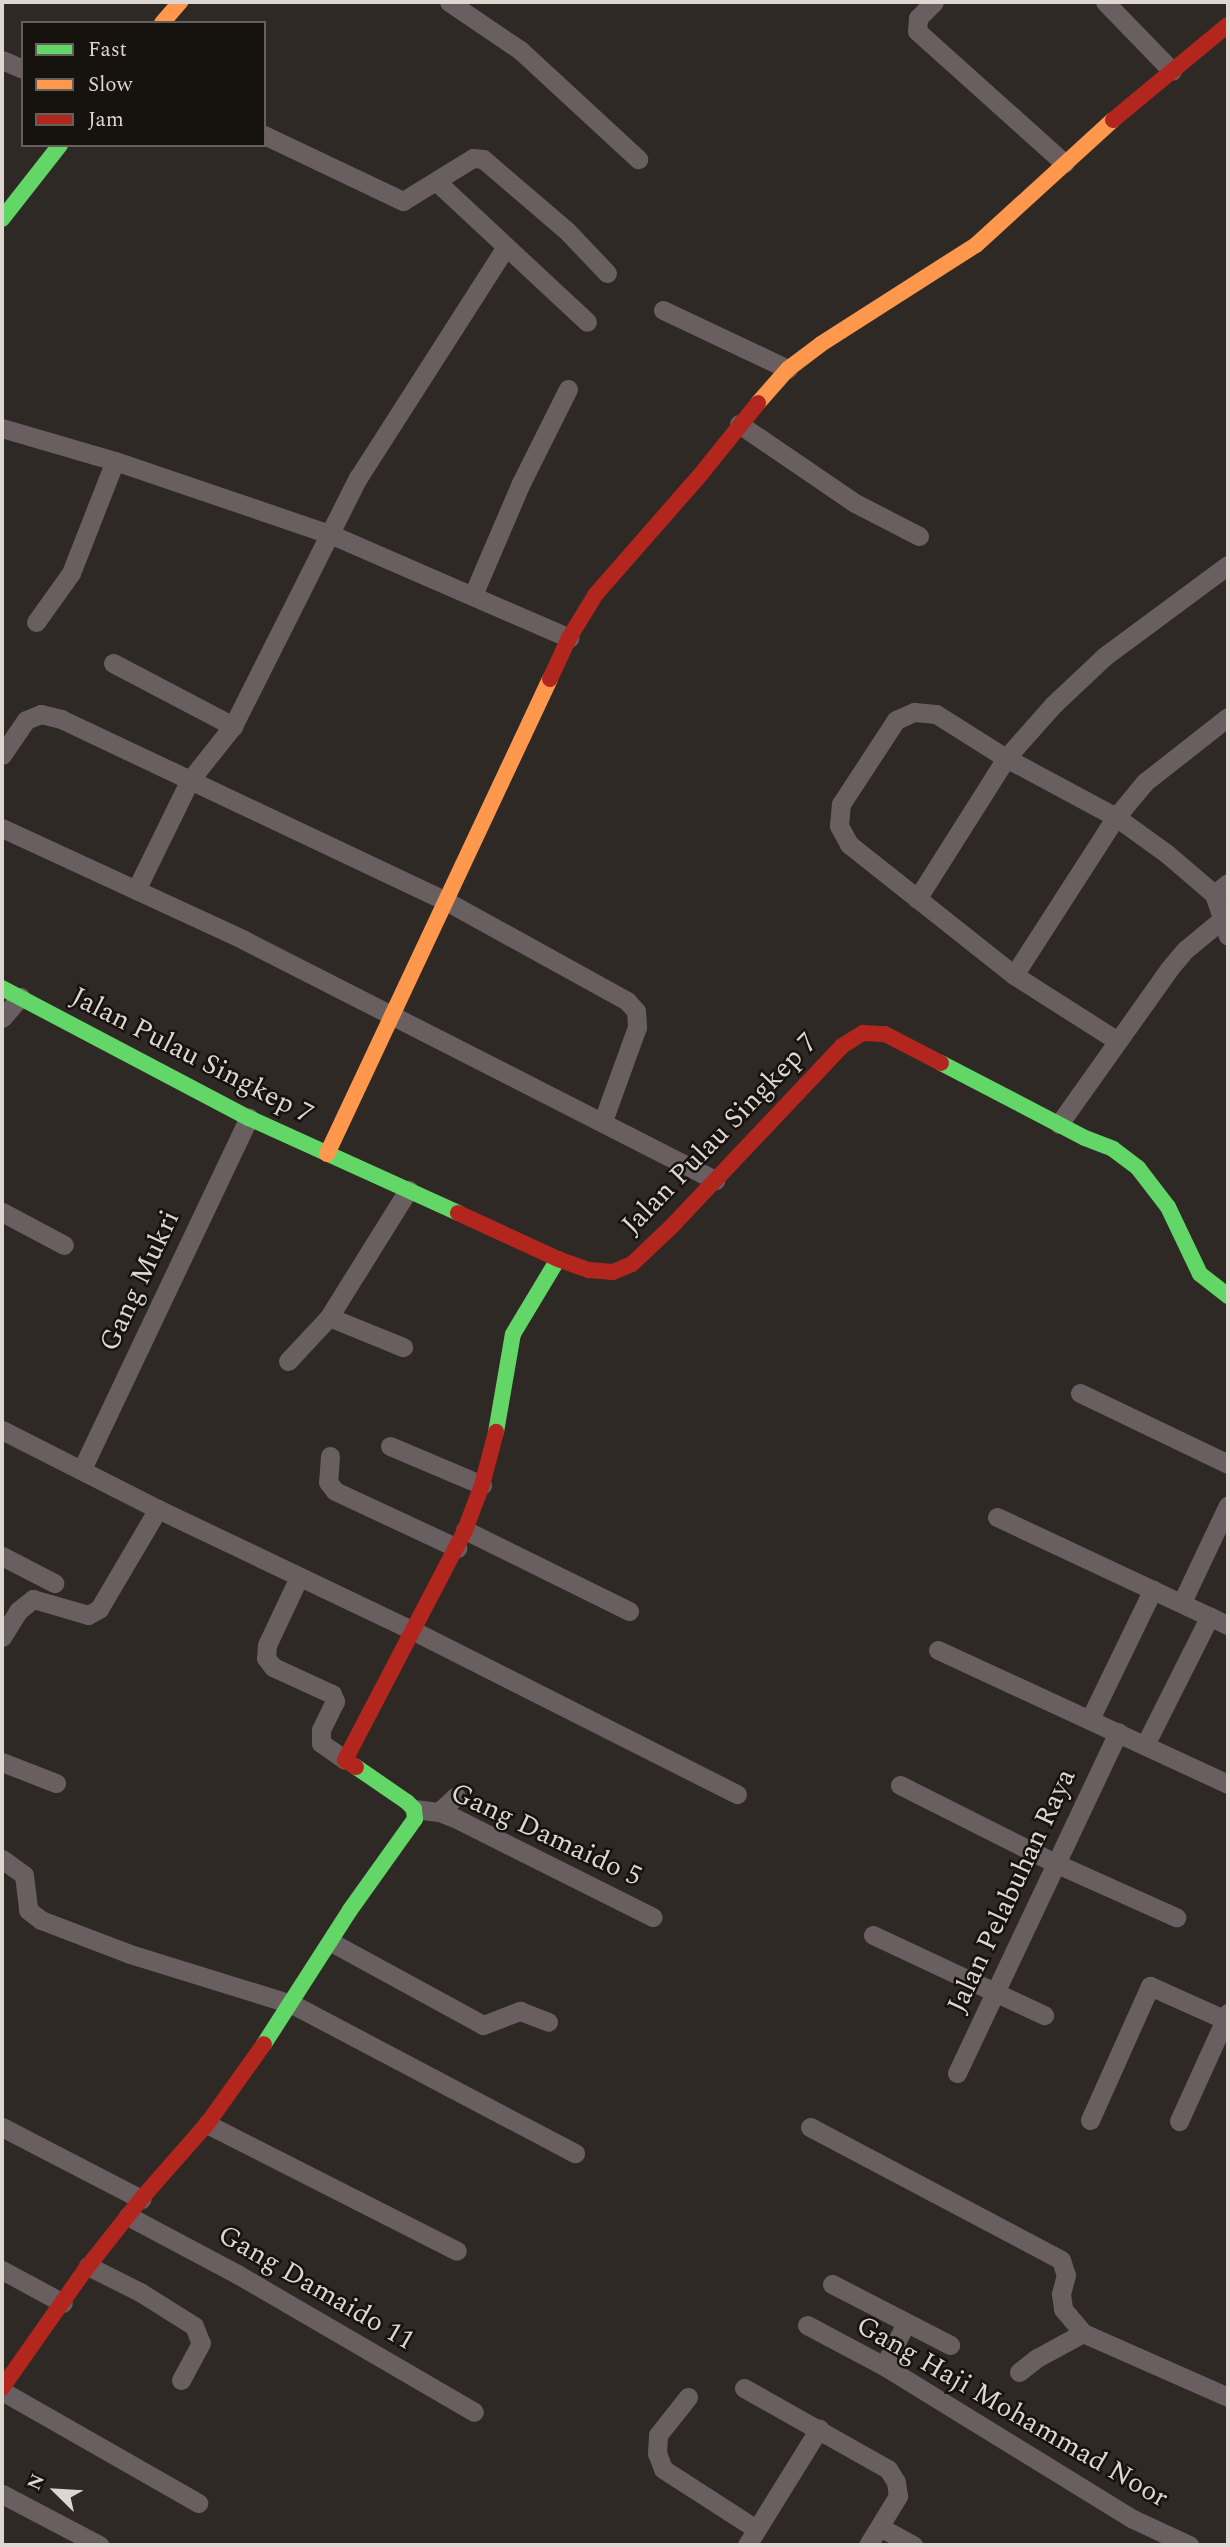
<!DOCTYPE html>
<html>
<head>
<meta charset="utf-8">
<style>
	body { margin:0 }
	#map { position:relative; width:1230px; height:2547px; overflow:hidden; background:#2e2924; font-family:Spectral,serif }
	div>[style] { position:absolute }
	.street>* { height:19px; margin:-9.5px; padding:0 9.5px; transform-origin:9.5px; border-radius:9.5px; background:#6a5f60 }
	.fast>* { height:16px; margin:-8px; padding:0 8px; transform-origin:8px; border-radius:8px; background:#63d668 }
	.slow>* { height:16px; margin:-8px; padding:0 8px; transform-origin:8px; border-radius:8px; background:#ff974d }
	.jam>* { height:16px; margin:-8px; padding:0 8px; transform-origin:8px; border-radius:8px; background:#b3261e }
	span { translate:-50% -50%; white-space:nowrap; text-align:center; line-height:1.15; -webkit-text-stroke:5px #16120e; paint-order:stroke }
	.street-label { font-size:28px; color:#ddd6d1 }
	.frame { position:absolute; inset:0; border:4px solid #ddd6d1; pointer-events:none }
	.legend { position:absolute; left:21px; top:21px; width:245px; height:126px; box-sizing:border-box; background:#16120e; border:2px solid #66605c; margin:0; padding:9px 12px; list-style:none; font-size:21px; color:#ddd6d1 }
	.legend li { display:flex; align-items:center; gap:14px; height:35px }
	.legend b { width:35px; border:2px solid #66605c }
	.north { position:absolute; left:21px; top:2456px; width:70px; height:70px; -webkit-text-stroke:5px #16120e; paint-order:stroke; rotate:294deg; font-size:19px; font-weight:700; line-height:28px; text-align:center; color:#ddd6d1 }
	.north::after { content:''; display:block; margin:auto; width:24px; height:32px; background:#ddd6d1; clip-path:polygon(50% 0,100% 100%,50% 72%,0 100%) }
</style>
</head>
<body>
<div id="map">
	<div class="street">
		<i style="left:449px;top:2px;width:86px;rotate:34.1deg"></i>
		<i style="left:520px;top:50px;width:161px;rotate:42.7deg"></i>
		<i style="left:934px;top:2px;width:23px;rotate:135deg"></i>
		<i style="left:918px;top:18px;width:13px;rotate:94deg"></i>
		<i style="left:917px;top:31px;width:198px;rotate:41.9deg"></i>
		<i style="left:1105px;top:2px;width:96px;rotate:45.8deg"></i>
		<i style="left:2px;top:60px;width:23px;rotate:23deg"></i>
		<i style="left:264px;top:135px;width:154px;rotate:25.4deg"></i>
		<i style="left:403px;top:201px;width:82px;rotate:-31.6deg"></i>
		<i style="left:473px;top:158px;width:10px;rotate:6deg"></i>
		<i style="left:483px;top:159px;width:111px;rotate:40.6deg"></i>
		<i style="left:567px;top:231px;width:58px;rotate:46.4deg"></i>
		<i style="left:437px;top:182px;width:205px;rotate:43deg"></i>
		<i style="left:663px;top:310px;width:138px;rotate:25.3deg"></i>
		<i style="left:739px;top:424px;width:140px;rotate:34.3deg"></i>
		<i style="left:855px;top:503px;width:72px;rotate:27.3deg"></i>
		<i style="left:2px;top:428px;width:118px;rotate:16.3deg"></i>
		<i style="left:115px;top:461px;width:227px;rotate:18.8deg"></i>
		<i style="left:330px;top:534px;width:261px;rotate:23.5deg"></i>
		<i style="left:473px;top:595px;width:122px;rotate:-66.8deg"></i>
		<i style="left:521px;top:483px;width:105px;rotate:-63.4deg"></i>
		<i style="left:36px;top:622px;width:60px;rotate:-54.5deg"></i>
		<i style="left:71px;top:573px;width:120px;rotate:-68.6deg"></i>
		<i style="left:113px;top:663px;width:136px;rotate:27.7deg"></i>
		<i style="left:2px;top:755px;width:42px;rotate:-55.6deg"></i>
		<i style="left:26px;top:720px;width:16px;rotate:-22deg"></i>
		<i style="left:41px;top:714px;width:21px;rotate:14deg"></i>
		<i style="left:61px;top:719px;width:426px;rotate:25.3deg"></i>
		<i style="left:446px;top:901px;width:207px;rotate:28.9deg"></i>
		<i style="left:627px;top:1001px;width:13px;rotate:48deg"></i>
		<i style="left:636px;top:1011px;width:16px;rotate:86deg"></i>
		<i style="left:637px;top:1027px;width:100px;rotate:109.9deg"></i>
		<i style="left:2px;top:828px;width:267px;rotate:24.8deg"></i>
		<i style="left:244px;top:940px;width:529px;rotate:27deg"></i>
		<i style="left:136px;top:890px;width:123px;rotate:-63.9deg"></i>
		<i style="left:190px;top:780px;width:69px;rotate:-51.5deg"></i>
		<i style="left:233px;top:726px;width:278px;rotate:-63.3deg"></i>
		<i style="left:358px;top:478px;width:273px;rotate:-57.4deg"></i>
		<i style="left:1214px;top:894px;width:18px;rotate:-38deg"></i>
		<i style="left:917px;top:899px;width:167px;rotate:-57.7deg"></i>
		<i style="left:1006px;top:758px;width:72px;rotate:-48.4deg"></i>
		<i style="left:1054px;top:704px;width:70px;rotate:-43.3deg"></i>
		<i style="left:1105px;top:656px;width:153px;rotate:-36.5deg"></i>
		<i style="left:1014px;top:975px;width:188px;rotate:-57.2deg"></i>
		<i style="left:1116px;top:817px;width:45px;rotate:-50.4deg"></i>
		<i style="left:1145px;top:782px;width:105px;rotate:-38.1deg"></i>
		<i style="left:2px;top:1018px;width:28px;rotate:-49deg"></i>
		<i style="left:1116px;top:1040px;width:121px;rotate:-147.5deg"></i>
		<i style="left:1014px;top:975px;width:211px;rotate:-141.6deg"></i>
		<i style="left:849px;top:844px;width:21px;rotate:-119deg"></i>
		<i style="left:839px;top:826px;width:22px;rotate:-85deg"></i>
		<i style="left:841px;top:804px;width:100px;rotate:-56.8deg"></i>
		<i style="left:896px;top:720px;width:20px;rotate:-24deg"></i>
		<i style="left:914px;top:712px;width:22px;rotate:5deg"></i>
		<i style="left:936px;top:714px;width:83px;rotate:32.2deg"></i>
		<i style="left:1006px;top:758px;width:125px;rotate:28.2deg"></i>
		<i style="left:1116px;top:817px;width:62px;rotate:35.8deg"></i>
		<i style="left:1166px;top:853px;width:63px;rotate:40.5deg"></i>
		<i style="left:1214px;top:894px;width:44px;rotate:71.6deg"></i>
		<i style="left:1059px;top:1124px;width:190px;rotate:-54.6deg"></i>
		<i style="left:1169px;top:969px;width:25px;rotate:-50deg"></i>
		<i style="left:1185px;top:950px;width:45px;rotate:-39.6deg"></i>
		<i style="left:2px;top:1212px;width:70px;rotate:28deg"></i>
		<i style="left:329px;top:1317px;width:80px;rotate:22.1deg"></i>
		<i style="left:288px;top:1361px;width:60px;rotate:-47deg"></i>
		<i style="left:329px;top:1317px;width:150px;rotate:-58.1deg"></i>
		<i style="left:1080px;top:1393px;width:164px;rotate:25.6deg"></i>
		<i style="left:2px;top:1430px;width:179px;rotate:26.9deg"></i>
		<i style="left:162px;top:1511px;width:277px;rotate:25.5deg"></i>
		<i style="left:412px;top:1630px;width:364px;rotate:26.8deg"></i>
		<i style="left:390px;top:1446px;width:100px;rotate:23deg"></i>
		<i style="left:330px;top:1456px;width:26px;rotate:94deg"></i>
		<i style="left:328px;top:1482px;width:11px;rotate:52deg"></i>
		<i style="left:335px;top:1491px;width:135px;rotate:25deg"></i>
		<i style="left:82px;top:1469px;width:389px;rotate:-64.6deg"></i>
		<i style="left:997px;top:1517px;width:255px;rotate:25.1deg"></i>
		<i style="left:465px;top:1530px;width:183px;rotate:26.3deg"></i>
		<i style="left:2px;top:1556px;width:59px;rotate:27.4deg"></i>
		<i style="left:299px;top:1577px;width:75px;rotate:115.2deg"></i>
		<i style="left:267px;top:1645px;width:13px;rotate:94deg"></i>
		<i style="left:266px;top:1658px;width:11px;rotate:52deg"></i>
		<i style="left:273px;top:1667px;width:65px;rotate:24.6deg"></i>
		<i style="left:332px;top:1694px;width:8px;rotate:67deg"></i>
		<i style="left:335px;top:1701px;width:32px;rotate:116deg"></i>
		<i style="left:321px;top:1730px;width:13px;rotate:90deg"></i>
		<i style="left:321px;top:1743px;width:29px;rotate:35deg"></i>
		<i style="left:1182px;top:1602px;width:107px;rotate:-64.6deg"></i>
		<i style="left:2px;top:1637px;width:31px;rotate:-58deg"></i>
		<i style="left:18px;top:1611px;width:19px;rotate:-39deg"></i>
		<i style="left:33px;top:1599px;width:57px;rotate:16.2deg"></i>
		<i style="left:88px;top:1615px;width:13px;rotate:-29deg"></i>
		<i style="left:99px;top:1609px;width:116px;rotate:-59.5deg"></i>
		<i style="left:938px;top:1650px;width:319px;rotate:24.8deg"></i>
		<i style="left:1090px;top:1719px;width:144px;rotate:-64.1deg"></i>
		<i style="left:1145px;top:1745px;width:144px;rotate:-63.3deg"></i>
		<i style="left:2px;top:1762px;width:58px;rotate:21.3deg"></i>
		<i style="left:900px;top:1785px;width:174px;rotate:26.7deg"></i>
		<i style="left:1055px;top:1863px;width:133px;rotate:24.1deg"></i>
		<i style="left:414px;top:1809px;width:25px;rotate:7deg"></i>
		<i style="left:439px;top:1812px;width:17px;rotate:21deg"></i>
		<i style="left:455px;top:1818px;width:221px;rotate:26.6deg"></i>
		<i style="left:439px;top:1812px;width:23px;rotate:-43deg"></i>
		<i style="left:2px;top:1859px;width:27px;rotate:36deg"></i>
		<i style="left:24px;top:1875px;width:35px;rotate:83deg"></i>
		<i style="left:28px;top:1910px;width:16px;rotate:38deg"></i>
		<i style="left:41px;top:1920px;width:95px;rotate:20.9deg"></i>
		<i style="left:130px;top:1954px;width:170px;rotate:17.2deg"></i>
		<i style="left:292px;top:2004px;width:320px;rotate:27.8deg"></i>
		<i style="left:873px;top:1935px;width:189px;rotate:25.1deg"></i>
		<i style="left:331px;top:1942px;width:173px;rotate:28.6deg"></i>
		<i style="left:483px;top:2025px;width:40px;rotate:-21deg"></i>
		<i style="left:520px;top:2011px;width:30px;rotate:21deg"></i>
		<i style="left:957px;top:2073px;width:377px;rotate:-64.7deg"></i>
		<i style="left:1090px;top:2120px;width:147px;rotate:-65.9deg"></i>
		<i style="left:1150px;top:1986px;width:85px;rotate:24.2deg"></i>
		<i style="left:1179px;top:2121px;width:119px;rotate:-65.6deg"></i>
		<i style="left:207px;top:2124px;width:280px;rotate:26.9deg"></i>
		<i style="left:2px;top:2127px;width:157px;rotate:27.4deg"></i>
		<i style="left:810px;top:2127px;width:284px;rotate:27.9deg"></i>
		<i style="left:1061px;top:2260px;width:16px;rotate:72deg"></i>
		<i style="left:1066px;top:2275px;width:20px;rotate:105deg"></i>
		<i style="left:1061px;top:2294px;width:15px;rotate:82deg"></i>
		<i style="left:1063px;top:2309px;width:31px;rotate:50deg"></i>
		<i style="left:1083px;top:2333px;width:158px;rotate:23.8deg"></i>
		<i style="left:128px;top:2216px;width:123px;rotate:28deg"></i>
		<i style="left:237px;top:2274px;width:274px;rotate:30.2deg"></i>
		<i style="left:88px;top:2266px;width:58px;rotate:26.6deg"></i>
		<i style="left:140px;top:2292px;width:64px;rotate:32.2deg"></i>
		<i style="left:194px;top:2326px;width:18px;rotate:68deg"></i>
		<i style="left:201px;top:2343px;width:42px;rotate:118.4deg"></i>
		<i style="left:2px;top:2270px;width:69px;rotate:28.4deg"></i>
		<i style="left:832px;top:2284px;width:133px;rotate:27.3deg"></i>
		<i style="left:807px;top:2325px;width:87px;rotate:28deg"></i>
		<i style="left:884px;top:2366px;width:292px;rotate:31.6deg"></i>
		<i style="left:1133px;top:2519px;width:62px;rotate:24.9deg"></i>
		<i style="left:884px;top:2366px;width:48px;rotate:-62.9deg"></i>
		<i style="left:1019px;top:2372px;width:23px;rotate:-38deg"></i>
		<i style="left:1037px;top:2358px;width:52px;rotate:-28.5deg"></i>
		<i style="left:744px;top:2388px;width:165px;rotate:29.4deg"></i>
		<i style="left:888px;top:2469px;width:15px;rotate:58deg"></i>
		<i style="left:896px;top:2482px;width:14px;rotate:82deg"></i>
		<i style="left:898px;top:2496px;width:57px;rotate:121.5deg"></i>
		<i style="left:2px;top:2391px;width:226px;rotate:29.7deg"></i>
		<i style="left:688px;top:2397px;width:48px;rotate:128.3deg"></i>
		<i style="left:658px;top:2435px;width:18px;rotate:93deg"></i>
		<i style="left:657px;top:2453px;width:17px;rotate:69deg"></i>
		<i style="left:663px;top:2469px;width:111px;rotate:32.8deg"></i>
		<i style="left:2px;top:2494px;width:110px;rotate:27.7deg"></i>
		<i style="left:880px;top:2527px;width:38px;rotate:29deg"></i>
		<i style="left:747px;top:2545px;width:137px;rotate:-58.2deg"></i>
	</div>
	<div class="fast">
		<i style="left:2px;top:219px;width:94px;rotate:-51.9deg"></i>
		<i style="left:2px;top:988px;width:279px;rotate:27.8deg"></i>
		<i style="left:249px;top:1118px;width:230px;rotate:24.4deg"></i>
		<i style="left:941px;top:1063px;width:162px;rotate:27.5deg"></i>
		<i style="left:1085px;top:1138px;width:30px;rotate:21deg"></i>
		<i style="left:1113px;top:1149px;width:31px;rotate:37deg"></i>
		<i style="left:1138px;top:1168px;width:49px;rotate:52.4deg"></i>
		<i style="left:1168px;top:1207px;width:74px;rotate:64.5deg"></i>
		<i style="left:1200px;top:1274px;width:36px;rotate:38deg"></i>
		<i style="left:496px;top:1432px;width:99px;rotate:-80.2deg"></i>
		<i style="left:513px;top:1334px;width:87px;rotate:-59deg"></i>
		<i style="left:264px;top:2044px;width:159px;rotate:-57.3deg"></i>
		<i style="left:350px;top:1910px;width:112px;rotate:-54.5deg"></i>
		<i style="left:415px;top:1819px;width:10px;rotate:-96deg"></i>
		<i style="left:414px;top:1809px;width:10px;rotate:-135deg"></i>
		<i style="left:407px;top:1802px;width:62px;rotate:-145.5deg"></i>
	</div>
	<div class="slow">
		<i style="left:162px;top:23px;width:28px;rotate:-49deg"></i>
		<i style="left:758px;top:403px;width:45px;rotate:-48.6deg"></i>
		<i style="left:788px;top:369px;width:41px;rotate:-37.1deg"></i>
		<i style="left:821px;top:344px;width:184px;rotate:-32.6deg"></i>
		<i style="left:976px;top:245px;width:185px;rotate:-42.4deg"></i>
		<i style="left:327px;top:1154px;width:525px;rotate:-64.85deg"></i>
	</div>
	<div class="jam">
		<i style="left:1113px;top:120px;width:149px;rotate:-39.6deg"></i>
		<i style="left:550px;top:679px;width:45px;rotate:-65.1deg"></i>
		<i style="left:569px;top:638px;width:52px;rotate:-58.5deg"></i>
		<i style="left:596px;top:594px;width:159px;rotate:-48.8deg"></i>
		<i style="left:701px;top:474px;width:91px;rotate:-51.2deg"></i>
		<i style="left:458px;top:1213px;width:110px;rotate:24.7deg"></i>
		<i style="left:558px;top:1259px;width:33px;rotate:20deg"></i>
		<i style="left:589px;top:1270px;width:24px;rotate:5deg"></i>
		<i style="left:613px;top:1272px;width:21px;rotate:-23deg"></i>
		<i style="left:632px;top:1264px;width:55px;rotate:-43.5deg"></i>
		<i style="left:672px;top:1226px;width:248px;rotate:-46.6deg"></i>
		<i style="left:842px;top:1046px;width:25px;rotate:-32deg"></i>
		<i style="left:863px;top:1033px;width:22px;rotate:3deg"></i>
		<i style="left:885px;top:1034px;width:63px;rotate:27.4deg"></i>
		<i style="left:356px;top:1767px;width:13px;rotate:-148deg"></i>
		<i style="left:345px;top:1760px;width:259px;rotate:-62.4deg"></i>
		<i style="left:465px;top:1530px;width:48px;rotate:-69.3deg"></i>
		<i style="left:482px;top:1485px;width:55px;rotate:-75.2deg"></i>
		<i style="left:2px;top:2388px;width:144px;rotate:-54.9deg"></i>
		<i style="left:85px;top:2270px;width:90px;rotate:-51.7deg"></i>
		<i style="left:141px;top:2199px;width:100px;rotate:-48.7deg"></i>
		<i style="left:207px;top:2124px;width:98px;rotate:-54.5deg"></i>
	</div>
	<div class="street-label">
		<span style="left:192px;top:1056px;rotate:27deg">Jalan Pulau Singkep 7</span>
		<span style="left:720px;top:1134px;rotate:-46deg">Jalan Pulau Singkep 7</span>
		<span style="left:140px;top:1281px;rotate:-65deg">Gang Mukri</span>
		<span style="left:546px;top:1835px;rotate:25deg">Gang Damaido 5</span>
		<span style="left:1012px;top:1891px;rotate:-65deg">Jalan Pelabuhan Raya</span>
		<span style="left:316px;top:2288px;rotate:30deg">Gang Damaido 11</span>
		<span style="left:1012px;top:2412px;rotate:30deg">Gang Haji Mohammad Noor</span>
	</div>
	<div class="frame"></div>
	<ul class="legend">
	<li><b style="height:9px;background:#63d668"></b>Fast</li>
	<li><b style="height:9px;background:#ff974d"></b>Slow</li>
	<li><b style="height:9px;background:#b3261e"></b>Jam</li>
	</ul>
	<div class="north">N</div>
</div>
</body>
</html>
